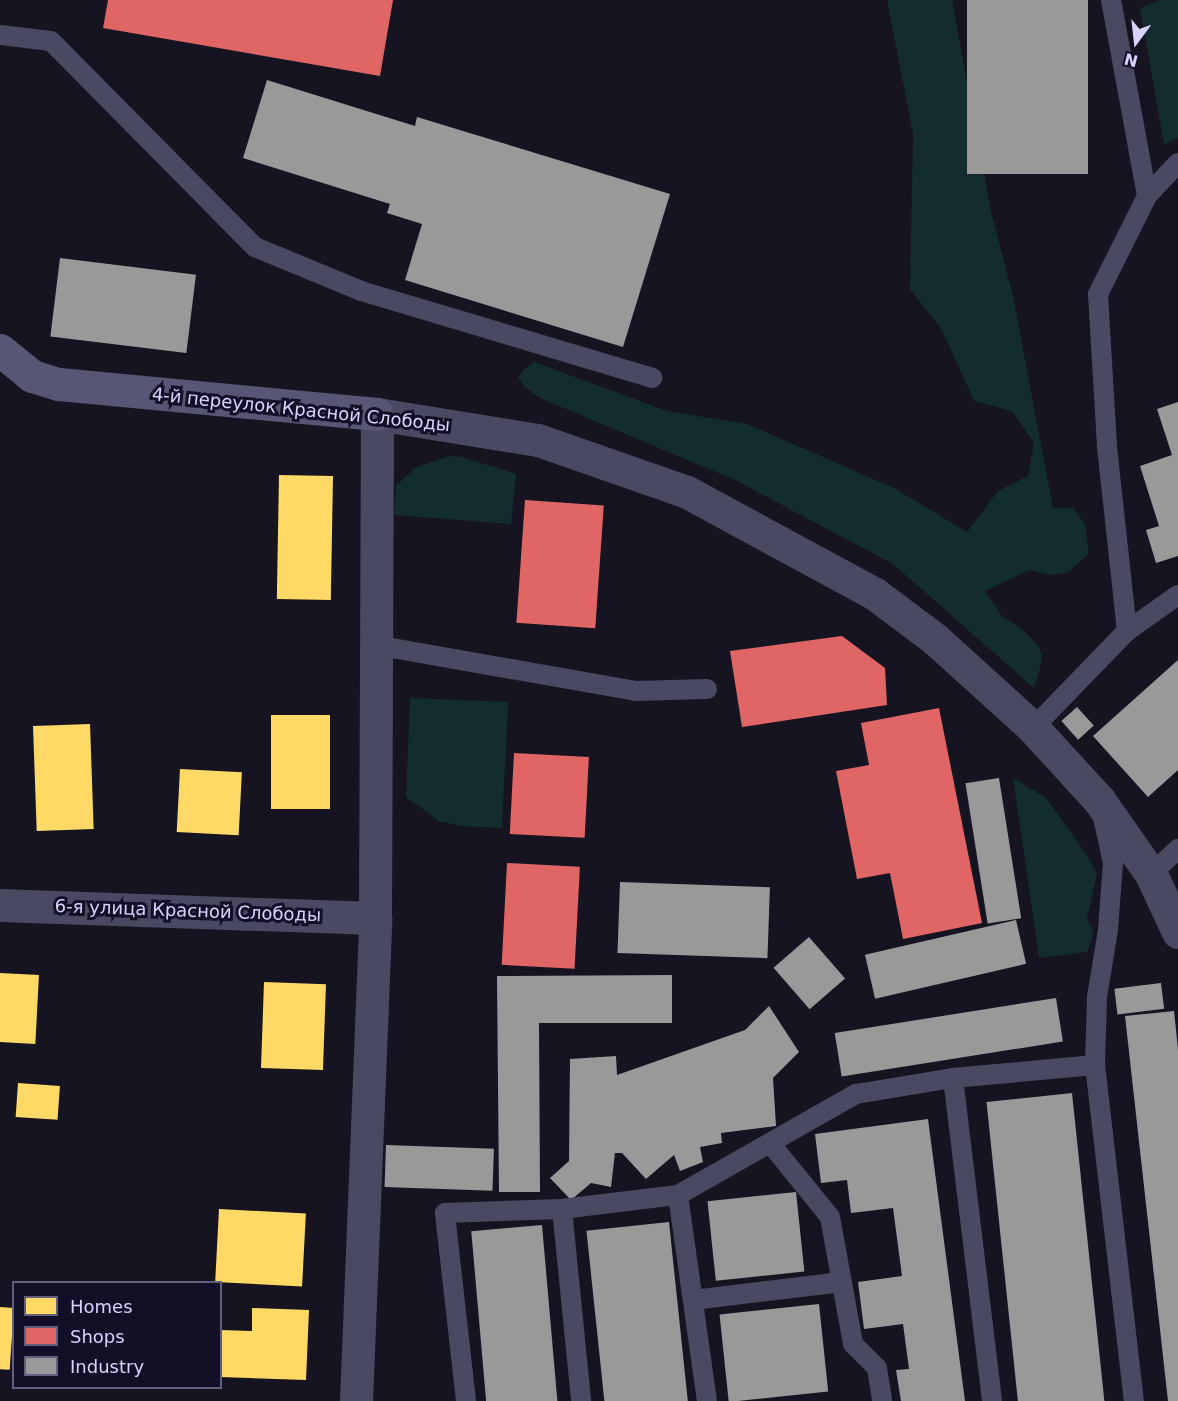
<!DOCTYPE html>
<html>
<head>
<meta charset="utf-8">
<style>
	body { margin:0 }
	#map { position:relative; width:1178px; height:1401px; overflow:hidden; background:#161421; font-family:"DejaVu Sans",sans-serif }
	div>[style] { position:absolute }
	.green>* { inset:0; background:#132c2d }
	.homes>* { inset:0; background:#ffd966; transform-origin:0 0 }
	.shops>* { inset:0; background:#e06666; transform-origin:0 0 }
	.industry>* { inset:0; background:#999; transform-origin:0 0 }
	.lane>* { height:20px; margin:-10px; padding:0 10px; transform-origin:10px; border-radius:10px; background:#4a4962 }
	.street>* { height:33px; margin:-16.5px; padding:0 16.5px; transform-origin:16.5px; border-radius:16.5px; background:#4a4962 }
	.secondary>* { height:33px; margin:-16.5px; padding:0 16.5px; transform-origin:16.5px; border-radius:16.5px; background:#575674 }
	span { translate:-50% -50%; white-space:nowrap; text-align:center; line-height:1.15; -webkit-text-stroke:6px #130f26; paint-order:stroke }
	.street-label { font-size:18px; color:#d9d4ff }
	.legend { position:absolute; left:12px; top:1281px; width:210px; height:108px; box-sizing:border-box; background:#130f26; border:2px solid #625e7d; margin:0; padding:8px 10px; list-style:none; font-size:18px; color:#d9d4ff }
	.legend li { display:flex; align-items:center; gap:12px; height:30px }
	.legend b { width:30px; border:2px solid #625e7d }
	.north { position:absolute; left:1106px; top:12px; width:60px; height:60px; -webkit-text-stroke:4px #130f26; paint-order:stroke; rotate:195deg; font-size:16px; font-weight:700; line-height:24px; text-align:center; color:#d9d4ff }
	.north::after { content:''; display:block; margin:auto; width:21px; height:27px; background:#d9d4ff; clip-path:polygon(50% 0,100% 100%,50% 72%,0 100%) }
</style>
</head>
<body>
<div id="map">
	<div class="green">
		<i style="clip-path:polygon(887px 0,952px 0,991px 212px,1013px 296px,1053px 508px,1073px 508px,1085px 524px,1089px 553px,1069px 572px,1052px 575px,1029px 570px,985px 591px,1002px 616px,1023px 630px,1039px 646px,1042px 657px,1040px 668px,1034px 688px,893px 564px,735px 480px,540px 398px,525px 387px,518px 378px,524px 369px,534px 362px,667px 411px,747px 424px,894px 488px,967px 532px,998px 491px,1028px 476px,1034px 443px,1012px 411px,974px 401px,942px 330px,910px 289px,913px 134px)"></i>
		<i style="clip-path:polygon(1159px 0,1178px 0,1178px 138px,1164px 144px,1140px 8px)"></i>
		<i style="clip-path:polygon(449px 456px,462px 457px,516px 474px,511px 524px,394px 515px,396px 486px,415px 468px)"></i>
		<i style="clip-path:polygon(410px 698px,508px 702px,502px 828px,461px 826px,439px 821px,406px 797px)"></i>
		<i style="clip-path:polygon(1013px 778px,1046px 798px,1087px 855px,1097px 874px,1087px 918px,1094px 933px,1087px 952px,1039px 958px)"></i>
	</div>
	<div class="homes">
		<i style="left:279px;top:475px;width:54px;height:124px;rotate:1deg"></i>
		<i style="left:271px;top:715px;width:59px;height:94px"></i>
		<i style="left:90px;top:724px;width:105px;height:57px;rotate:88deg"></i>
		<i style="left:180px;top:769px;width:62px;height:63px;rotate:3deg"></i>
		<i style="left:0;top:973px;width:39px;height:69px;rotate:3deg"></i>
		<i style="left:264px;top:982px;width:62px;height:86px;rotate:2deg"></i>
		<i style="left:18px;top:1083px;width:42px;height:34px;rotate:4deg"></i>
		<i style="left:219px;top:1209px;width:87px;height:73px;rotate:3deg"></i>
		<i style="left:0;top:1307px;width:14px;height:62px;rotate:4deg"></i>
		<i style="clip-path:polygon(252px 1308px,309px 1310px,306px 1380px,220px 1377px,220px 1330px,252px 1331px)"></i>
	</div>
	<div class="shops">
		<i style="clip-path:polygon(108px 0,393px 0,380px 76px,103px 28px)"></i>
		<i style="left:525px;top:500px;width:79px;height:123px;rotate:4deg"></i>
		<i style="clip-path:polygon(842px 636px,885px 668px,887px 705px,742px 727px,730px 651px)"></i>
		<i style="clip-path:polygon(939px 708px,982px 923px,903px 939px,890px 873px,857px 879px,836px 771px,869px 765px,861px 723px)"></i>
		<i style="left:514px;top:753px;width:75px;height:81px;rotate:3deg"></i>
		<i style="left:507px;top:863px;width:73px;height:102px;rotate:3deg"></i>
	</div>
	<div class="industry">
		<i style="left:967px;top:0;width:121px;height:174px"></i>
		<i style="clip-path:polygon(267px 80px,415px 126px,417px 117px,670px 194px,623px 347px,405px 280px,422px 224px,387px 213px,390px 204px,243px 158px)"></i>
		<i style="left:60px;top:258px;width:137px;height:79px;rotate:7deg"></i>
		<i style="clip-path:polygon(1178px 402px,1178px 556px,1156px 563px,1146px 530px,1159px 526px,1140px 466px,1172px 455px,1157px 409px)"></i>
		<i style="clip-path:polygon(1178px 660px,1178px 770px,1148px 797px,1093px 736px)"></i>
		<i style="left:1077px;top:707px;width:25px;height:21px;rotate:48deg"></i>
		<i style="left:999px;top:778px;width:142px;height:34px;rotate:81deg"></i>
		<i style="left:620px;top:882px;width:150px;height:71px;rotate:2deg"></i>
		<i style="left:1016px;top:920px;width:45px;height:155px;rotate:77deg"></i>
		<i style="left:809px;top:937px;width:55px;height:47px;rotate:49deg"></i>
		<i style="clip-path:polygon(672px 975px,672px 1023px,539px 1023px,540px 1192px,499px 1192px,497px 976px)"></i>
		<i style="left:1161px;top:983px;width:26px;height:47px;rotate:83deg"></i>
		<i style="left:1056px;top:998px;width:44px;height:224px;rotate:81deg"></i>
		<i style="clip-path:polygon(769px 1006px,799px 1052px,773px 1078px,776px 1126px,721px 1133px,722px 1143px,700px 1147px,703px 1162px,680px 1171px,674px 1155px,646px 1179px,622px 1153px,615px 1153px,611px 1187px,591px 1183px,571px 1200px,550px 1178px,569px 1161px,570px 1059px,616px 1056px,617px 1075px,745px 1030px)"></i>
		<i style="clip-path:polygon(1174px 1011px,1178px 1049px,1178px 1401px,1168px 1401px,1125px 1016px)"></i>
		<i style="left:1072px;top:1093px;width:310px;height:86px;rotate:84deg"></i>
		<i style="clip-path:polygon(928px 1119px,965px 1401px,901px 1401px,896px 1370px,909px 1369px,903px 1324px,864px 1329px,858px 1282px,902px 1276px,893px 1208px,851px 1213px,847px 1180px,821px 1183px,815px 1134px)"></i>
		<i style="left:386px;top:1145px;width:108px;height:42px;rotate:2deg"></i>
		<i style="left:796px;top:1192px;width:80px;height:89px;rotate:84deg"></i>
		<i style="left:669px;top:1222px;width:180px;height:83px;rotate:84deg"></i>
		<i style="left:542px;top:1225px;width:177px;height:71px;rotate:85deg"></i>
		<i style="left:819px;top:1304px;width:88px;height:100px;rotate:84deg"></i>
	</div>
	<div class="lane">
		<i style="left:0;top:35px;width:51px;rotate:6.7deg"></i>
		<i style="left:51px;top:41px;width:290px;rotate:45.3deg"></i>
		<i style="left:255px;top:247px;width:115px;rotate:22.5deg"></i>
		<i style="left:361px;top:291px;width:304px;rotate:16.6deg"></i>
		<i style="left:1147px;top:196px;width:45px;rotate:-46.8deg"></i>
		<i style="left:1127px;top:631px;width:62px;rotate:-35.2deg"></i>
		<i style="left:375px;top:645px;width:265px;rotate:10deg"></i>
		<i style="left:636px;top:691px;width:71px;rotate:-1.6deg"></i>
		<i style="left:1033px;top:728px;width:135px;rotate:-45.9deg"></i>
		<i style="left:1127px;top:631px;width:186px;rotate:-96.2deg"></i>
		<i style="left:1107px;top:446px;width:152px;rotate:-93.4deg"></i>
		<i style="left:1098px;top:294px;width:110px;rotate:-63.4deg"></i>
		<i style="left:1147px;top:196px;width:199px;rotate:-100.4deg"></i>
		<i style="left:1103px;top:817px;width:47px;rotate:77.7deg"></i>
		<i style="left:1113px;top:863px;width:67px;rotate:94.3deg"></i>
		<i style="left:1108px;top:930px;width:68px;rotate:99.3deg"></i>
		<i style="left:1097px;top:997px;width:68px;rotate:91.7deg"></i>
		<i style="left:1095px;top:1065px;width:338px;rotate:83.4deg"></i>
		<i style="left:1151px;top:874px;width:37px;rotate:-43deg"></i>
		<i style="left:953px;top:1078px;width:325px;rotate:83.1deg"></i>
		<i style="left:770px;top:1143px;width:95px;rotate:51deg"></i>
		<i style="left:830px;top:1217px;width:129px;rotate:79.7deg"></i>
		<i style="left:853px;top:1344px;width:34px;rotate:45deg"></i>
		<i style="left:877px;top:1368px;width:33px;rotate:81deg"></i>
		<i style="left:678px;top:1195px;width:208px;rotate:82deg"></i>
		<i style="left:562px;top:1209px;width:193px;rotate:84.3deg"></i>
		<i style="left:693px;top:1300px;width:150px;rotate:-6.9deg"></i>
		<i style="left:466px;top:1401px;width:189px;rotate:-96.4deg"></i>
		<i style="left:445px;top:1213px;width:117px;rotate:-2deg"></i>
		<i style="left:562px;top:1209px;width:117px;rotate:-6.9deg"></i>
		<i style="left:678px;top:1195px;width:205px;rotate:-29.6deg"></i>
		<i style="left:856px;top:1094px;width:98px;rotate:-9.4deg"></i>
		<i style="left:953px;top:1078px;width:143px;rotate:-5.2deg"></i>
	</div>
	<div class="street">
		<i style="left:0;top:905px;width:375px;rotate:2deg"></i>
		<i style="left:356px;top:1401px;width:483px;rotate:-87.7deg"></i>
		<i style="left:375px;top:918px;width:504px;rotate:-89.77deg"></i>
		<i style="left:377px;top:414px;width:163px;rotate:9.2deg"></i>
		<i style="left:538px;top:440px;width:158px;rotate:19.2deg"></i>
		<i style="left:687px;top:492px;width:214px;rotate:28.5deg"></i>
		<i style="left:875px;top:594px;width:75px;rotate:36.9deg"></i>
		<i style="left:935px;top:639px;width:132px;rotate:42.2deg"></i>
		<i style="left:1033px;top:728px;width:98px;rotate:47.5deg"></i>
		<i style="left:1099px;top:800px;width:90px;rotate:54.9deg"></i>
		<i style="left:1151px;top:874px;width:64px;rotate:65deg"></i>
	</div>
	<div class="secondary">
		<i style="left:0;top:350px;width:41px;rotate:39.1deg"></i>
		<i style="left:32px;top:376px;width:28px;rotate:17deg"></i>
		<i style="left:59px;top:384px;width:319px;rotate:5.4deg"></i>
	</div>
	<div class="street-label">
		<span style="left:301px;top:410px;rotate:6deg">4-й переулок Красной Слободы</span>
		<span style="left:188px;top:911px;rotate:2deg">6-я улица Красной Слободы</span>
	</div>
	<ul class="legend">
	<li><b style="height:16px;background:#ffd966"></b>Homes</li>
	<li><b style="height:16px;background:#e06666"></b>Shops</li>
	<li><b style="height:16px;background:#999"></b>Industry</li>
	</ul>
	<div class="north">N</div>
</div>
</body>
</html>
